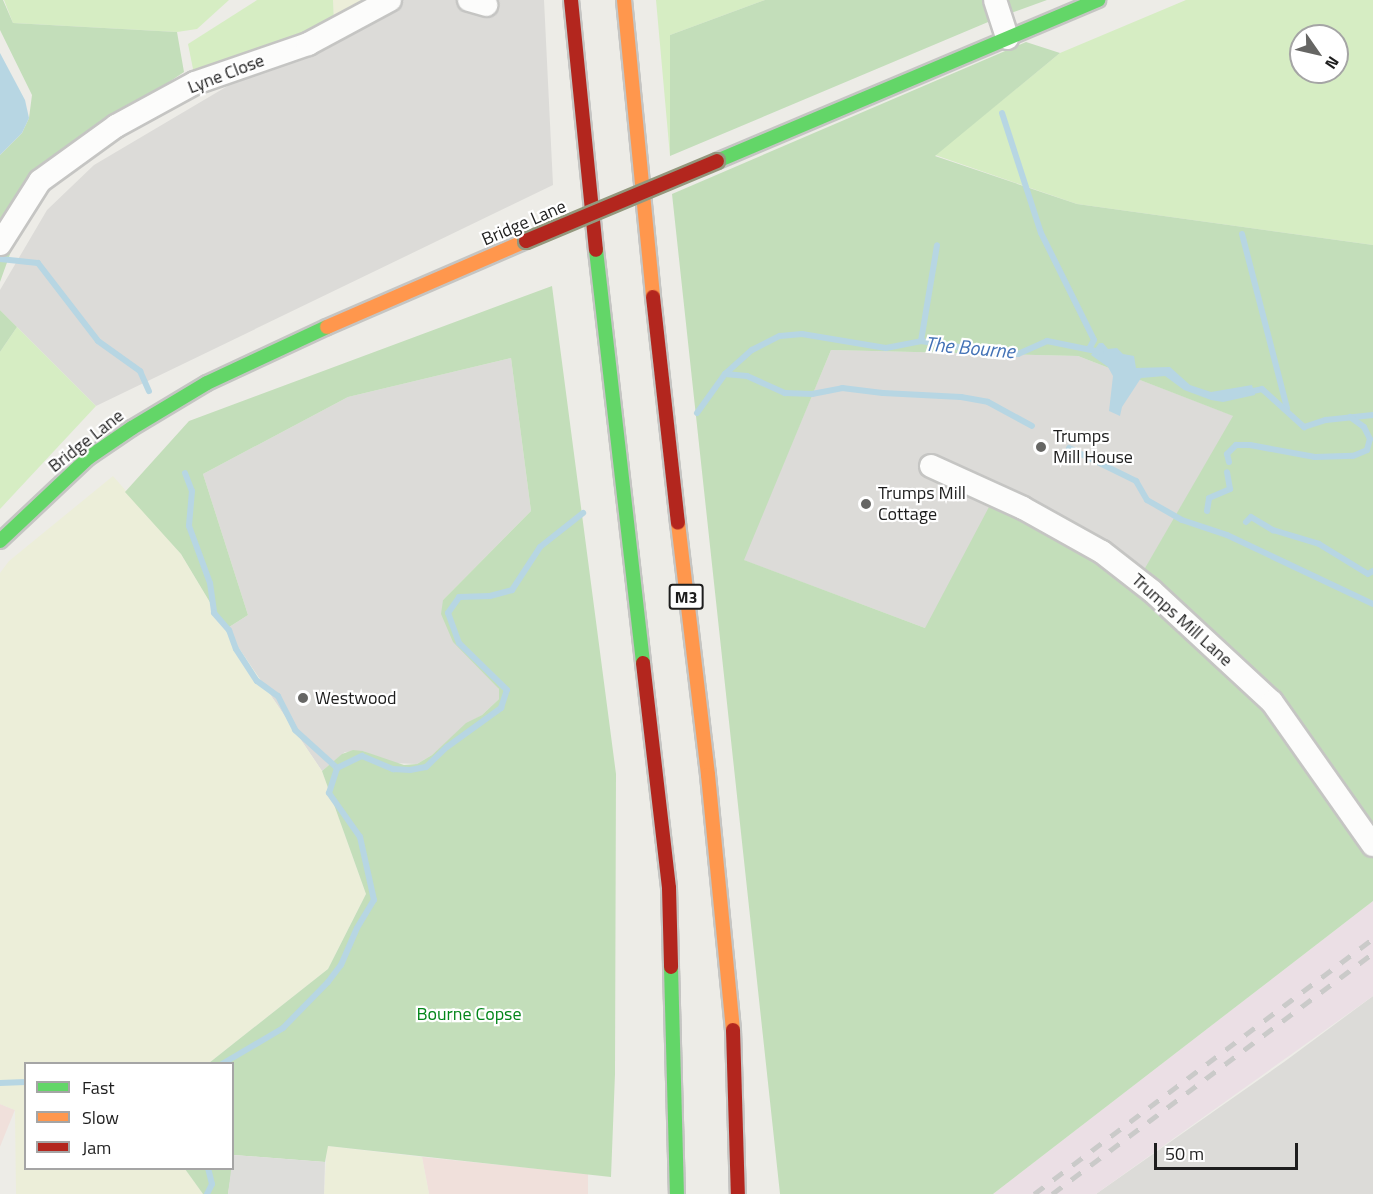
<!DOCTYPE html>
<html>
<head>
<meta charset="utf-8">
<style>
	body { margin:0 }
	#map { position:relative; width:1373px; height:1194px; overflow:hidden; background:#edece7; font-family:"Titillium Web",sans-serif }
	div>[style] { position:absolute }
	.residential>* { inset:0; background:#dcdbd8 }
	.commercial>* { inset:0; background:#f0e0db; transform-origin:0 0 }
	.industrial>* { inset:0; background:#ebdfe5 }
	.farmland>* { inset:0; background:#eceed9 }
	.grass>* { inset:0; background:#d6edc3 }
	.forest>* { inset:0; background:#c3deba }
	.parking>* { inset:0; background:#ddddda }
	.water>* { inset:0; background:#b7d6e3 }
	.stream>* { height:6px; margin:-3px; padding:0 3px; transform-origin:3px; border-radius:3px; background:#b7d6e3 }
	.roads { filter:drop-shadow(2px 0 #c5c5c3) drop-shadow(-2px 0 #c5c5c3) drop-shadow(0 2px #c5c5c3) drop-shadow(0 -2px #c5c5c3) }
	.street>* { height:22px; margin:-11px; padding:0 11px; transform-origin:11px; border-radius:11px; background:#fcfcfb }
	.fast>* { height:14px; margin:-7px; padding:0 7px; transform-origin:7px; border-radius:7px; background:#63d668 }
	.slow>* { height:14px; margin:-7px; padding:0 7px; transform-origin:7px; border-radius:7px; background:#ff974d }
	.jam>* { height:14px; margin:-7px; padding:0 7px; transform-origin:7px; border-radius:7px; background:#b3261e }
	.rail>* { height:4.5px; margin-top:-2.25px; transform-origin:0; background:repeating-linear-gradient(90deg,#cacac9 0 12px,transparent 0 24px) }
	.bridges { filter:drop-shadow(2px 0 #93987e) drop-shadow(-2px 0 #93987e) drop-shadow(0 2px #93987e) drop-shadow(0 -2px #93987e) }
	.jam-bridge>* { height:14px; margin:-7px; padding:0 7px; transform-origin:7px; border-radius:7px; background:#b3261e }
	.dots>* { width:16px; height:16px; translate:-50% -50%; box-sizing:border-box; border:3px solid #fff; border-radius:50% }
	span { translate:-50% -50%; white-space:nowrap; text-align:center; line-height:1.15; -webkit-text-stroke:4.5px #fff; paint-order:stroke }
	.shield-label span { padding:2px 4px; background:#fff; border:2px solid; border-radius:4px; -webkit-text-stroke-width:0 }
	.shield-label { font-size:16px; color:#1e1e1e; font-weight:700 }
	.street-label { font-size:18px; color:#1e1e1e }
	.poi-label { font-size:18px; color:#1e1e1e }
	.left { translate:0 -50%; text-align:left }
	.park-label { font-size:18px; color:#03861a }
	.water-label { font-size:20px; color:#4372b6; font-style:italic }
	.legend { position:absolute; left:24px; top:1062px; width:210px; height:108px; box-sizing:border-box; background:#fff; border:2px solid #a5a5a5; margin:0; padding:8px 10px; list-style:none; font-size:18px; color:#1e1e1e }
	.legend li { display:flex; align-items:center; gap:12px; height:30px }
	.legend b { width:30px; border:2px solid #a5a5a5 }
	.north { position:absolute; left:1289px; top:24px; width:60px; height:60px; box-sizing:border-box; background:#fff; border:2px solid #a5a5a5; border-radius:50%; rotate:124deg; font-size:16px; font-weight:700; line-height:24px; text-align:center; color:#1e1e1e }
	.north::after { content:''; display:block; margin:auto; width:21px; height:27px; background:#666664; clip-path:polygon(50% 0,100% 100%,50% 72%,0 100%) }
	.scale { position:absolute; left:1154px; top:1143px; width:144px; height:27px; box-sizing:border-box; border:3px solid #1e1e1e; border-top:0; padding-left:8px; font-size:18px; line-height:21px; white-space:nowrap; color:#1e1e1e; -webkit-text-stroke:4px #fff; paint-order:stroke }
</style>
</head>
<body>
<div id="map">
	<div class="residential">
		<i style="clip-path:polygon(364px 0,544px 0,553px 185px,96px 406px,0 310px,0 290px,47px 210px,94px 165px,334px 23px)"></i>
		<i style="clip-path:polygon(831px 350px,1078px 356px,1234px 416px,1141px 576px,925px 628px,743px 560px)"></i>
		<i style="clip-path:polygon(511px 358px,531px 511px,443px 600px,499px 689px,499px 699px,482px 715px,466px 724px,432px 755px,417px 764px,392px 763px,363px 751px,345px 752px,322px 771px,226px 629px,248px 615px,203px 474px,348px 397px)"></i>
		<i style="clip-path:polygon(1373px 996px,1373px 1194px,1096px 1194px,1284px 1062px)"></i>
	</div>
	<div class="commercial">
		<i style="left:0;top:1104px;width:16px;height:90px;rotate:22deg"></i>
		<i style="clip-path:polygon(422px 1157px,588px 1174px,588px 1194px,429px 1194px)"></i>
	</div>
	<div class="industrial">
		<i style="clip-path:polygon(1373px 901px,1373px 996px,1096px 1194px,993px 1194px)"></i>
	</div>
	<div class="farmland">
		<i style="clip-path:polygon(333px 0,364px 0,334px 23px)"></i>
		<i style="clip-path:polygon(113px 476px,181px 554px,226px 629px,322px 771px,366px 894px,328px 969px,209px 1063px,26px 1064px,26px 1168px,185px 1169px,203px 1194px,16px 1194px,15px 1110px,0 1104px,0 573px,9px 561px)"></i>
		<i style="clip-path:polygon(327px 1146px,422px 1157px,429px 1194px,324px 1194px)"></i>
	</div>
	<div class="grass">
		<i style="clip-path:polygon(4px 0,229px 0,197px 29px,177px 32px,13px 23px)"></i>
		<i style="clip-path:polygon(257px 0,333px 0,334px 23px,194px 74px,188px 44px)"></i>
		<i style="clip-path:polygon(656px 0,765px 0,670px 35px,670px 156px)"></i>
		<i style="clip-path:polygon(evenodd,1186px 0,1373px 0,1373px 245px,1077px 204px,935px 155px,1060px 53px,1186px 0,1301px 36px,1337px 36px,1337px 72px,1301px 72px,1301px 36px)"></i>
		<i style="clip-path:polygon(17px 327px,96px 406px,0 509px,0 352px)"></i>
	</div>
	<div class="forest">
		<i style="clip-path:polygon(0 0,3px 0,13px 23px,177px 32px,184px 72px,41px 168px,0 282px,0 155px,22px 133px,29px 118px,32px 95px,0 30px)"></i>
		<i style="clip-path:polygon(765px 0,1047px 0,1000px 17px,670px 156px,670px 35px)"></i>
		<i style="clip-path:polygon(evenodd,1026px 42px,1060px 53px,935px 156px,1077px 204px,1373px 245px,1373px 901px,993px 1194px,780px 1194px,672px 194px,1026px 42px,831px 350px,1078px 356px,1233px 416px,1141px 575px,990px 505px,925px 628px,744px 560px,831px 350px)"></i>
		<i style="clip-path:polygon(552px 286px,616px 774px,615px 1074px,611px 1177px,328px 1146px,325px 1162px,234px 1155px,233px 1167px,232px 1064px,209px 1063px,328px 969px,366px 894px,322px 771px,342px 754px,353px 750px,363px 751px,404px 765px,417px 764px,432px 755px,466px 723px,482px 715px,499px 699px,499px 689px,453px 642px,441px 614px,443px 600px,531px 511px,511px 358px,348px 397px,203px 474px,248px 615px,226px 629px,181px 554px,125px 492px,189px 421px)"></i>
		<i style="clip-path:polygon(0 310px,17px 327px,0 352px)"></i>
		<i style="clip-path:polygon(185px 1169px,232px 1169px,228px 1194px,203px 1194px)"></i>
	</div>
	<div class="parking">
		<i style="clip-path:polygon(233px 1155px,325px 1162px,324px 1194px,228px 1194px)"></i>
	</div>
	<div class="water">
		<i style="clip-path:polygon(0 53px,25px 100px,29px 118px,22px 133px,0 155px)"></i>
		<i style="clip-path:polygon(1099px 343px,1103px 343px,1108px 349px,1117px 348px,1123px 354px,1134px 356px,1136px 368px,1170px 367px,1190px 385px,1211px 392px,1252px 385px,1255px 395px,1223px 402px,1211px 400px,1184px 390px,1165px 376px,1141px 378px,1122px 407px,1120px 416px,1109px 411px,1113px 376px,1108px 367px,1091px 355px)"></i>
	</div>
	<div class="stream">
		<i style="left:1002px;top:113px;width:126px;rotate:72deg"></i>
		<i style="left:1041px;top:233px;width:119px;rotate:63.6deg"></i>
		<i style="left:1094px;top:340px;width:10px;rotate:119deg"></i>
		<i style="left:1242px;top:234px;width:180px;rotate:75.5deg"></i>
		<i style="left:0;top:259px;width:38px;rotate:6deg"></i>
		<i style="left:38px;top:263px;width:98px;rotate:52.4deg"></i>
		<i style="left:98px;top:341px;width:52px;rotate:35.5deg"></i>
		<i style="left:140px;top:371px;width:22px;rotate:66deg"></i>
		<i style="left:921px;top:341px;width:97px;rotate:-80.5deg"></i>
		<i style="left:725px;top:374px;width:22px;rotate:5deg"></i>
		<i style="left:747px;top:376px;width:42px;rotate:24.1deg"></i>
		<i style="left:785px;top:393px;width:27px;rotate:2deg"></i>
		<i style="left:812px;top:394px;width:31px;rotate:-11deg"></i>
		<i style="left:842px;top:388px;width:41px;rotate:7deg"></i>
		<i style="left:883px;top:393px;width:78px;rotate:2.9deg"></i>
		<i style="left:961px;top:397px;width:27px;rotate:10deg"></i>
		<i style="left:988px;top:402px;width:50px;rotate:28.6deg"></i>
		<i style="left:1249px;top:392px;width:13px;rotate:-13deg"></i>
		<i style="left:1262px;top:389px;width:57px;rotate:42.1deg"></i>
		<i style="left:1304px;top:427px;width:23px;rotate:-18deg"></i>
		<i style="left:1326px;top:420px;width:47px;rotate:-6.1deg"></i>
		<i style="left:697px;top:413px;width:48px;rotate:-54.3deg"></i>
		<i style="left:725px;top:374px;width:36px;rotate:-42deg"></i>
		<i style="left:752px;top:350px;width:31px;rotate:-27deg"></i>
		<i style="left:780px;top:336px;width:22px;rotate:-5deg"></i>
		<i style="left:802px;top:334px;width:85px;rotate:9.5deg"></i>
		<i style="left:886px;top:348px;width:36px;rotate:-11deg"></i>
		<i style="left:921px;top:341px;width:83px;rotate:9deg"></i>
		<i style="left:1003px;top:354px;width:15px"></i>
		<i style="left:1018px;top:354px;width:32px;rotate:-24deg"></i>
		<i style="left:1047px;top:341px;width:55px;rotate:11.5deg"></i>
		<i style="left:1069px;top:448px;width:75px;rotate:26.2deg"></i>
		<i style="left:1136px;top:481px;width:22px;rotate:60deg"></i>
		<i style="left:1147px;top:500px;width:40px;rotate:29.7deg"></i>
		<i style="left:1182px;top:520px;width:47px;rotate:18.4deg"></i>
		<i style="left:1227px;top:535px;width:161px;rotate:25.3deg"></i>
		<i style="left:1229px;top:462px;width:8px;rotate:-104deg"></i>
		<i style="left:1227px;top:454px;width:13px;rotate:-45deg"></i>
		<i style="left:1236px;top:445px;width:14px"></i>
		<i style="left:1250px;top:445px;width:66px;rotate:10.5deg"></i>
		<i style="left:1315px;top:457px;width:38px;rotate:-2deg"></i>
		<i style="left:1353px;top:456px;width:15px;rotate:-23deg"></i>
		<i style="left:1367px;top:450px;width:11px;rotate:-75deg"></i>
		<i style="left:1370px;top:439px;width:13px;rotate:-117deg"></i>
		<i style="left:1364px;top:427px;width:17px;rotate:-144deg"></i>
		<i style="left:185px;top:473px;width:19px;rotate:69deg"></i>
		<i style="left:192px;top:491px;width:35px;rotate:95deg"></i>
		<i style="left:189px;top:526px;width:61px;rotate:69.8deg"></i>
		<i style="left:210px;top:583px;width:30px;rotate:82deg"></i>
		<i style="left:214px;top:613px;width:23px;rotate:49deg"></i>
		<i style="left:229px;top:630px;width:20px;rotate:70deg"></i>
		<i style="left:236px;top:649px;width:38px;rotate:57deg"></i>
		<i style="left:257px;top:681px;width:26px;rotate:36deg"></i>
		<i style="left:278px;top:696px;width:38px;rotate:63deg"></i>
		<i style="left:295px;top:730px;width:57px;rotate:42.1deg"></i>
		<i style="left:1207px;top:511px;width:13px;rotate:-81deg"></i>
		<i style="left:1209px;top:498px;width:23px;rotate:-23deg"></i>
		<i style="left:1230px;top:489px;width:17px;rotate:-100deg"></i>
		<i style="left:1246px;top:522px;width:7px;rotate:-45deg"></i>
		<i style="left:1251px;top:517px;width:26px;rotate:31deg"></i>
		<i style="left:1273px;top:530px;width:48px;rotate:16.9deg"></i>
		<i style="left:1319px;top:544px;width:57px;rotate:31.5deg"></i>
		<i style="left:1368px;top:574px;width:6px;rotate:-31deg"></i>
		<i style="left:337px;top:768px;width:28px;rotate:-26deg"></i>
		<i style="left:362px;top:756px;width:34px;rotate:23deg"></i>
		<i style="left:393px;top:769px;width:17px;rotate:3deg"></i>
		<i style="left:410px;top:770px;width:16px;rotate:-11deg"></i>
		<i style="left:426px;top:767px;width:29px;rotate:-44deg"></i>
		<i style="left:447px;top:747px;width:67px;rotate:-35.8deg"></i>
		<i style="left:501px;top:708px;width:19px;rotate:-72deg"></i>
		<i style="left:507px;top:690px;width:67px;rotate:-135.6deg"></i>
		<i style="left:459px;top:643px;width:32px;rotate:-110deg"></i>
		<i style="left:448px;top:613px;width:19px;rotate:-55deg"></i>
		<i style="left:459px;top:597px;width:31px;rotate:-2deg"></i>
		<i style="left:490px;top:596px;width:23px;rotate:-15deg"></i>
		<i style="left:512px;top:590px;width:51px;rotate:-56.9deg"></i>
		<i style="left:540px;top:547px;width:55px;rotate:-38.3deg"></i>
		<i style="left:222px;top:1064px;width:71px;rotate:-30.5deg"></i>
		<i style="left:283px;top:1028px;width:64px;rotate:-45.6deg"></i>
		<i style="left:328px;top:982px;width:21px;rotate:-53deg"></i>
		<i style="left:341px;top:965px;width:40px;rotate:-66.6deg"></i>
		<i style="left:357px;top:928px;width:33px;rotate:-59deg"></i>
		<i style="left:374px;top:900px;width:65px;rotate:-102.5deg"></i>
		<i style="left:360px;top:837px;width:54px;rotate:-125.2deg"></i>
		<i style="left:329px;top:793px;width:26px;rotate:-72deg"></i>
		<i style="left:0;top:1083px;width:26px;rotate:-2deg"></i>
		<i style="left:207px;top:1194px;width:11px;rotate:-63deg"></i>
		<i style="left:212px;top:1184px;width:16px;rotate:-104deg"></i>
	</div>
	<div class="roads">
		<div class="street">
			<i style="left:469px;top:0;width:18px;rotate:16deg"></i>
			<i style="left:995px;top:0;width:40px;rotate:72deg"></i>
			<i style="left:0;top:244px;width:75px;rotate:-57.6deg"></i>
			<i style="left:40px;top:181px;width:94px;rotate:-35.9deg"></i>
			<i style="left:116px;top:126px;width:90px;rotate:-28.6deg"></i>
			<i style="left:195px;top:83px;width:120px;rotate:-19deg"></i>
			<i style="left:308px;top:44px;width:93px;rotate:-28.2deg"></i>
			<i style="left:931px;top:466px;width:101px;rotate:24.5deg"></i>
			<i style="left:1023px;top:508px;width:90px;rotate:29.1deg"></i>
			<i style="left:1102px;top:552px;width:63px;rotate:38deg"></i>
			<i style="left:1152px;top:591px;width:163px;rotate:42.8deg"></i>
			<i style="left:1272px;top:702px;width:175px;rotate:54.8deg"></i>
		</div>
		<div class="fast">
			<i style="left:717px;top:161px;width:414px;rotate:-22.9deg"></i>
			<i style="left:596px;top:250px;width:416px;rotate:83.5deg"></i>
			<i style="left:0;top:541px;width:121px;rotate:-43.3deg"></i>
			<i style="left:88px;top:458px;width:53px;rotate:-34.3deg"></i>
			<i style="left:132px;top:428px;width:87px;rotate:-31deg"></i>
			<i style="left:207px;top:383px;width:132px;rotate:-25deg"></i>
			<i style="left:671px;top:967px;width:227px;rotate:88.5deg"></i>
		</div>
		<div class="slow">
			<i style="left:624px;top:0;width:298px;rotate:84.4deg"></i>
			<i style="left:327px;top:327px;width:217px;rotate:-23.4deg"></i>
			<i style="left:678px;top:523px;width:254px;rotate:83.2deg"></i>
			<i style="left:708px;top:775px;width:256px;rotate:84.4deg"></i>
		</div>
		<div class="jam">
			<i style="left:571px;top:0;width:251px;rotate:84.3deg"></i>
			<i style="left:653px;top:297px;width:227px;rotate:83.7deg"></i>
			<i style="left:643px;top:663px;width:226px;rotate:83.4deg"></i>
			<i style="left:669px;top:888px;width:79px;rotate:88.5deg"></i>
			<i style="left:733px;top:1030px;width:164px;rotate:88.3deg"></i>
		</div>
	</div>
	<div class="rail">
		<i style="left:1034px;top:1194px;width:424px;rotate:-37deg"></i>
		<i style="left:1052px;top:1194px;width:401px;rotate:-36.9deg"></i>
	</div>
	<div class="bridges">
		<div class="jam-bridge">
			<i style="left:526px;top:241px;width:207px;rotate:-22.7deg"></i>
		</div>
	</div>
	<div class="dots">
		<i style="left:1041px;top:447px;background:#666664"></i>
		<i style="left:866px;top:504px;background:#666664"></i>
		<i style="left:303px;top:698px;background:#666664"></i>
	</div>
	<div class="shield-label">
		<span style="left:686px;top:597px">M3</span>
	</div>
	<div class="street-label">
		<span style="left:226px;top:74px;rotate:-21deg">Lyne Close</span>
		<span style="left:524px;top:223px;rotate:-23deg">Bridge Lane</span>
		<span style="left:86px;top:441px;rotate:-38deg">Bridge Lane</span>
		<span style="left:1182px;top:620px;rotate:42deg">Trumps Mill Lane</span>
	</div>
	<div class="poi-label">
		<span class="left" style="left:1053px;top:447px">Trumps<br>Mill House</span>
		<span class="left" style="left:878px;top:504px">Trumps Mill<br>Cottage</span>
		<span class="left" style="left:315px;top:698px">Westwood</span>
	</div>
	<div class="park-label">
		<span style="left:469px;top:1014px">Bourne Copse</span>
	</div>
	<div class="water-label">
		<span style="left:970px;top:347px;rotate:5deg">The Bourne</span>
	</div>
	<ul class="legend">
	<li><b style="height:8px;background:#63d668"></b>Fast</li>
	<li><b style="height:8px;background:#ff974d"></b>Slow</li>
	<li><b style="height:8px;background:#b3261e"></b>Jam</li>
	</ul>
	<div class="north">N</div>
	<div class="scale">50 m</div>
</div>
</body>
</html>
